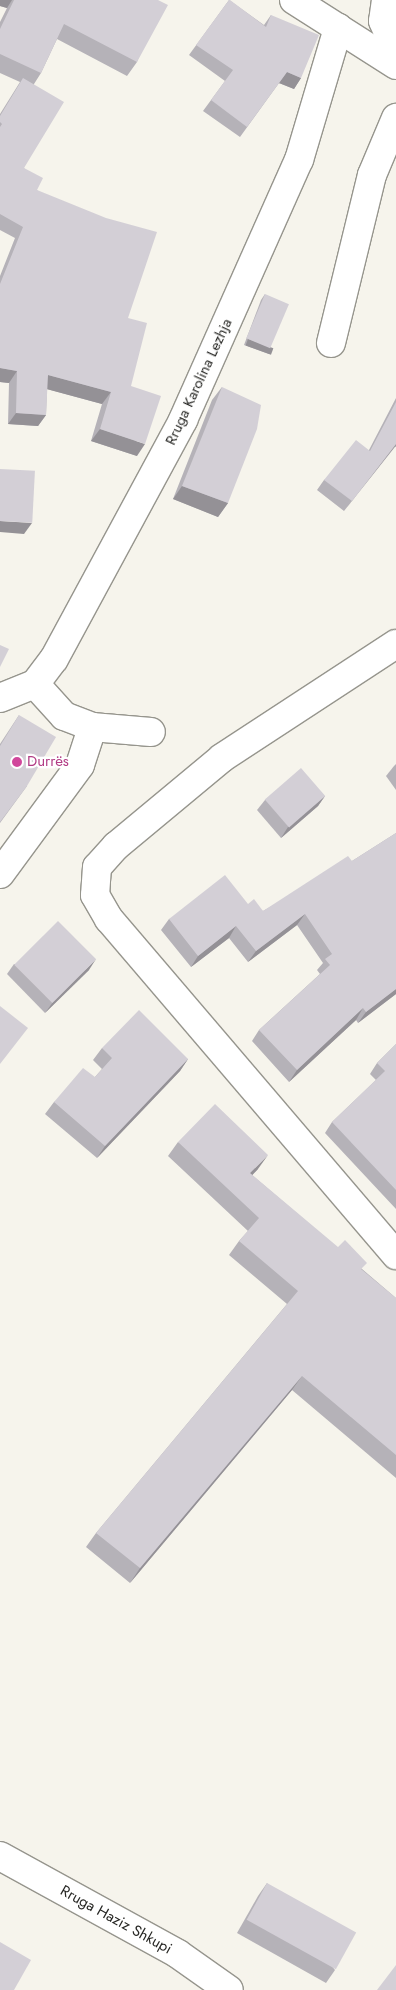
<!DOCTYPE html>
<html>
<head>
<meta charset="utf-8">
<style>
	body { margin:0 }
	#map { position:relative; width:396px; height:1990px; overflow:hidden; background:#f6f4ec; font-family:Jost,sans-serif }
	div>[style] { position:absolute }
	.roads { filter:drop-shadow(1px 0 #96958d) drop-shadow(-1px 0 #96958d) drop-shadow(0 1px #96958d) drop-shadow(0 -1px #96958d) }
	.minor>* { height:28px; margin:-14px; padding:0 14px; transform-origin:14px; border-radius:14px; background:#fff }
	.tertiary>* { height:28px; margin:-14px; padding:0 14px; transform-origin:14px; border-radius:14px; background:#fff }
	.wall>* { inset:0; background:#b5b2b8 }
	.shaded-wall>* { inset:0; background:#949196; transform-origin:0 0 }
	.building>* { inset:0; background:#d3cfd6; transform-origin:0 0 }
	.dots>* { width:14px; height:14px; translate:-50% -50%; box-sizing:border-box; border:2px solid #fff; border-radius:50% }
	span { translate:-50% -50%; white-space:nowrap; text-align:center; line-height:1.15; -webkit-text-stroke:4.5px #fff; paint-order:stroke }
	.street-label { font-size:15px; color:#272724 }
	.hotel-label { font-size:15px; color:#b23c85 }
	.left { translate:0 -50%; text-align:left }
</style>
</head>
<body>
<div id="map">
	<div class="roads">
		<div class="minor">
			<i style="left:386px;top:0;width:21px;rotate:98deg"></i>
			<i style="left:383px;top:21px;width:32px;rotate:66deg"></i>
			<i style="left:331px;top:343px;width:173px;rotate:-76.3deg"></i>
			<i style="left:372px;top:175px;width:62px;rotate:-67.2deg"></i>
			<i style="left:396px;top:644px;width:208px;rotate:146.8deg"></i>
			<i style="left:222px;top:758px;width:138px;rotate:140.3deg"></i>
			<i style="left:116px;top:846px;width:28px;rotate:132deg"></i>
			<i style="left:97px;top:867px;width:28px;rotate:94deg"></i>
			<i style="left:95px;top:895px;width:28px;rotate:60deg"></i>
			<i style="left:109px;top:919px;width:442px;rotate:49.5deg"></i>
			<i style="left:35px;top:684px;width:43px;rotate:47.8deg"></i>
			<i style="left:64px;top:716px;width:30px;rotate:21deg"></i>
			<i style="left:92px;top:727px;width:59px;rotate:4.8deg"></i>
			<i style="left:0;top:698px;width:38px;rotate:-22deg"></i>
			<i style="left:35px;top:684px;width:31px;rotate:-53deg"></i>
			<i style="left:54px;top:659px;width:272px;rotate:-61.6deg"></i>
			<i style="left:183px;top:420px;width:285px;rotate:-66deg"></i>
			<i style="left:299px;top:160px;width:138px;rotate:-73.5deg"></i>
			<i style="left:0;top:874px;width:135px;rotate:-53.7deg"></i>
			<i style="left:80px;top:765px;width:40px;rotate:-72deg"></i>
			<i style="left:0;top:1856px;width:203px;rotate:28.8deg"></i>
			<i style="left:178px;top:1954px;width:62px;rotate:35.2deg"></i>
		</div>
		<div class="tertiary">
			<i style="left:294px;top:0;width:121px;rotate:32.5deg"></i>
		</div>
	</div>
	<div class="wall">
		<i style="clip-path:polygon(0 0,158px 0,137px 62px,127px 76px,57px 39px,41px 73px,34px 84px,24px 168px,37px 190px,128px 318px,131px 386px,137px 456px,91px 441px,102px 404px,47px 389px,46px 415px,38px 426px,8px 424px,9px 383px,0 382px,0 276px,15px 238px,0 230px,0 114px,20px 82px,0 73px,0 22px,7px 8px,0 6px)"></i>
		<i style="clip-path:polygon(229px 0,264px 25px,271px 15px,301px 78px,294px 89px,279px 83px,240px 137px,203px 111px,225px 81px,189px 55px)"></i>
		<i style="clip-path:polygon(265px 294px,269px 354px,244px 345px,261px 300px)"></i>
		<i style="clip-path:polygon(222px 387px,228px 503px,218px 517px,173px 499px,212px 400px)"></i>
		<i style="clip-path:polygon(396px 398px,396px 447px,395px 447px,344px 511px,317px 490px,324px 480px,369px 450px)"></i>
		<i style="clip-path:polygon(19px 715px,27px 786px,0 823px,0 744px)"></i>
		<i style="clip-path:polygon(396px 764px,396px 790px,386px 776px,394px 766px)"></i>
		<i style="clip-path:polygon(325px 796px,318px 806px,281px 838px,257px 810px,265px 800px)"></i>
		<i style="clip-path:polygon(396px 833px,396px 994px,358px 1023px,356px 1020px,289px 1082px,252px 1041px,259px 1030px,320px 974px,317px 970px,323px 963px,297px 925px,248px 962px,229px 938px,191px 967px,161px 930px,169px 919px,248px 904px,263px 911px,352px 861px)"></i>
		<i style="clip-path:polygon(14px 964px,89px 970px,45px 1013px,7px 974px)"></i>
		<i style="clip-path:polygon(396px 1044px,396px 1209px,325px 1133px,332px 1122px,376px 1080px,370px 1074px,377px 1063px)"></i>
		<i style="clip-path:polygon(102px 1048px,188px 1059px,180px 1071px,97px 1158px,45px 1114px,54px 1102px,95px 1077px,102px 1069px,93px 1060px)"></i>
		<i style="clip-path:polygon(178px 1142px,258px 1169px,252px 1175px,396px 1298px,396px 1478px,292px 1390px,130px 1583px,86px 1547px,96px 1533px,287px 1304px,229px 1255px,239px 1241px,248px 1231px,168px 1156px)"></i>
		<i style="clip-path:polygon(267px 1883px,335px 1970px,326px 1983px,237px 1933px,258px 1896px)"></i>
	</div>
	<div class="shaded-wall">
		<i style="clip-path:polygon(0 0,12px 0,7px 8px,0 6px)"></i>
		<i style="clip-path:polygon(287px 72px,301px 78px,294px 89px,279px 83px,240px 137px)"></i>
		<i style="left:248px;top:339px;width:27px;height:7px;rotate:20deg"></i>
		<i style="clip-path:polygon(0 368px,17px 371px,9px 383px,0 382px)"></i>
		<i style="clip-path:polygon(48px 375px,111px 392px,102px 404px,39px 387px)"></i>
		<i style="clip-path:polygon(16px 413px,46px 415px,38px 426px,8px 424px)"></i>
		<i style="clip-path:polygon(100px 429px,145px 444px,137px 456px,91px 441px)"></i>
		<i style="clip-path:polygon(396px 444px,396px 445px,344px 511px,352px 501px)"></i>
		<i style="clip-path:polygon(182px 486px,228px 503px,218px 517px,173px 499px)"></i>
		<i style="clip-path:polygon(0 521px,32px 523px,24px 534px,0 532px)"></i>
		<i style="clip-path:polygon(325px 796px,318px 806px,281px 838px,288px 827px)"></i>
		<i style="clip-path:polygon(305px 914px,297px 925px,248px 962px,256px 951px)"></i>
		<i style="clip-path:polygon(236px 926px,229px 938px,191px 967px,198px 956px)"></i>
		<i style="clip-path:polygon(96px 959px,89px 970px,45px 1013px,53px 1002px)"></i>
		<i style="clip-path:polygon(396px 989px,396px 994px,358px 1023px,366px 1012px)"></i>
		<i style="clip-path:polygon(363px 1008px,356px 1020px,289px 1082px,297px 1070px)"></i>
		<i style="clip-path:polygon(188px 1059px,180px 1071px,97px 1158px,105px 1146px)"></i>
		<i style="clip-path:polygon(268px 1155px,258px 1169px,240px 1188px,250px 1173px)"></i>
		<i style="clip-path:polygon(302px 1376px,292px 1390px,130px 1583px,140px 1568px)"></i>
	</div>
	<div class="building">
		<i style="clip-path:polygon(14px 0,158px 0,168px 5px,137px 62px,64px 24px,41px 73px,0 54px,0 29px)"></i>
		<i style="clip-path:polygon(229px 0,230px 0,266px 27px,271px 15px,319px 35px,301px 78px,287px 72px,247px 127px,211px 100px,233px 70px,196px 45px)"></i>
		<i style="clip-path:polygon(23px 78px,64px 102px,24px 168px,43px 178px,37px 190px,106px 218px,157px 232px,128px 318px,147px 323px,131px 386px,161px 396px,145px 444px,100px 429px,111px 392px,48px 375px,46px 415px,16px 413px,17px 371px,0 368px,0 284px,23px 227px,0 214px,0 127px,2px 124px,0 122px,0 116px)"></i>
		<i style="left:265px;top:294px;width:26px;height:48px;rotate:23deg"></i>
		<i style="clip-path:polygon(222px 387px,261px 405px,257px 429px,228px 503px,182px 486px)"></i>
		<i style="clip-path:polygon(396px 402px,396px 444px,352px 501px,324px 480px,356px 440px,370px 451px)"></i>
		<i style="left:0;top:469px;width:35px;height:52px;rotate:3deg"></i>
		<i style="clip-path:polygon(0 645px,9px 649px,0 667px)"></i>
		<i style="clip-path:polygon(19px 715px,56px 737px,27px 786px,0 822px,0 746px)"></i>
		<i style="left:301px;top:768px;width:37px;height:48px;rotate:49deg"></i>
		<i style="clip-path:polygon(396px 833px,396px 989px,366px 1012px,363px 1008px,297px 1070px,259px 1030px,330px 965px,325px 959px,332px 954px,305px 914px,256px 951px,236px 926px,198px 956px,169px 919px,225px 875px,248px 904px,254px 899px,263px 911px,348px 856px,352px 861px)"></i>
		<i style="left:58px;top:921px;width:54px;height:62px;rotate:45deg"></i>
		<i style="clip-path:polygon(0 1006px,28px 1028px,0 1064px)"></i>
		<i style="clip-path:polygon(139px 1010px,188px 1059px,105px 1146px,54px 1102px,83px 1068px,95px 1077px,112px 1058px,102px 1048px)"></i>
		<i style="clip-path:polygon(396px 1044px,396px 1190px,332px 1122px,385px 1071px,377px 1063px)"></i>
		<i style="clip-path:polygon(215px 1104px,268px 1155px,250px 1173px,338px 1247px,345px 1240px,367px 1263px,361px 1269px,396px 1298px,396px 1455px,302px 1376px,140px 1568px,96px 1533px,298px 1291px,239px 1241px,259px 1218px,178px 1142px)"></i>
		<i style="left:267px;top:1883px;width:102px;height:42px;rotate:29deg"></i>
		<i style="clip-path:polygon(0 1942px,31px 1960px,14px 1990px,0 1990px)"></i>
		<i style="clip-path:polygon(396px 1965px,396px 1990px,377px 1990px)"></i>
	</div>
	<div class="dots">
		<i style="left:17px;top:762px;background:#d1479c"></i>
	</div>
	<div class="street-label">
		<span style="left:199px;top:382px;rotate:-65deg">Rruga Karolina Lezhja</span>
		<span style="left:116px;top:1920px;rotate:29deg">Rruga Haziz Shkupi</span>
	</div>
	<div class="hotel-label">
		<span class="left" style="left:27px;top:762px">Durrës</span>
	</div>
</div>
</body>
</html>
